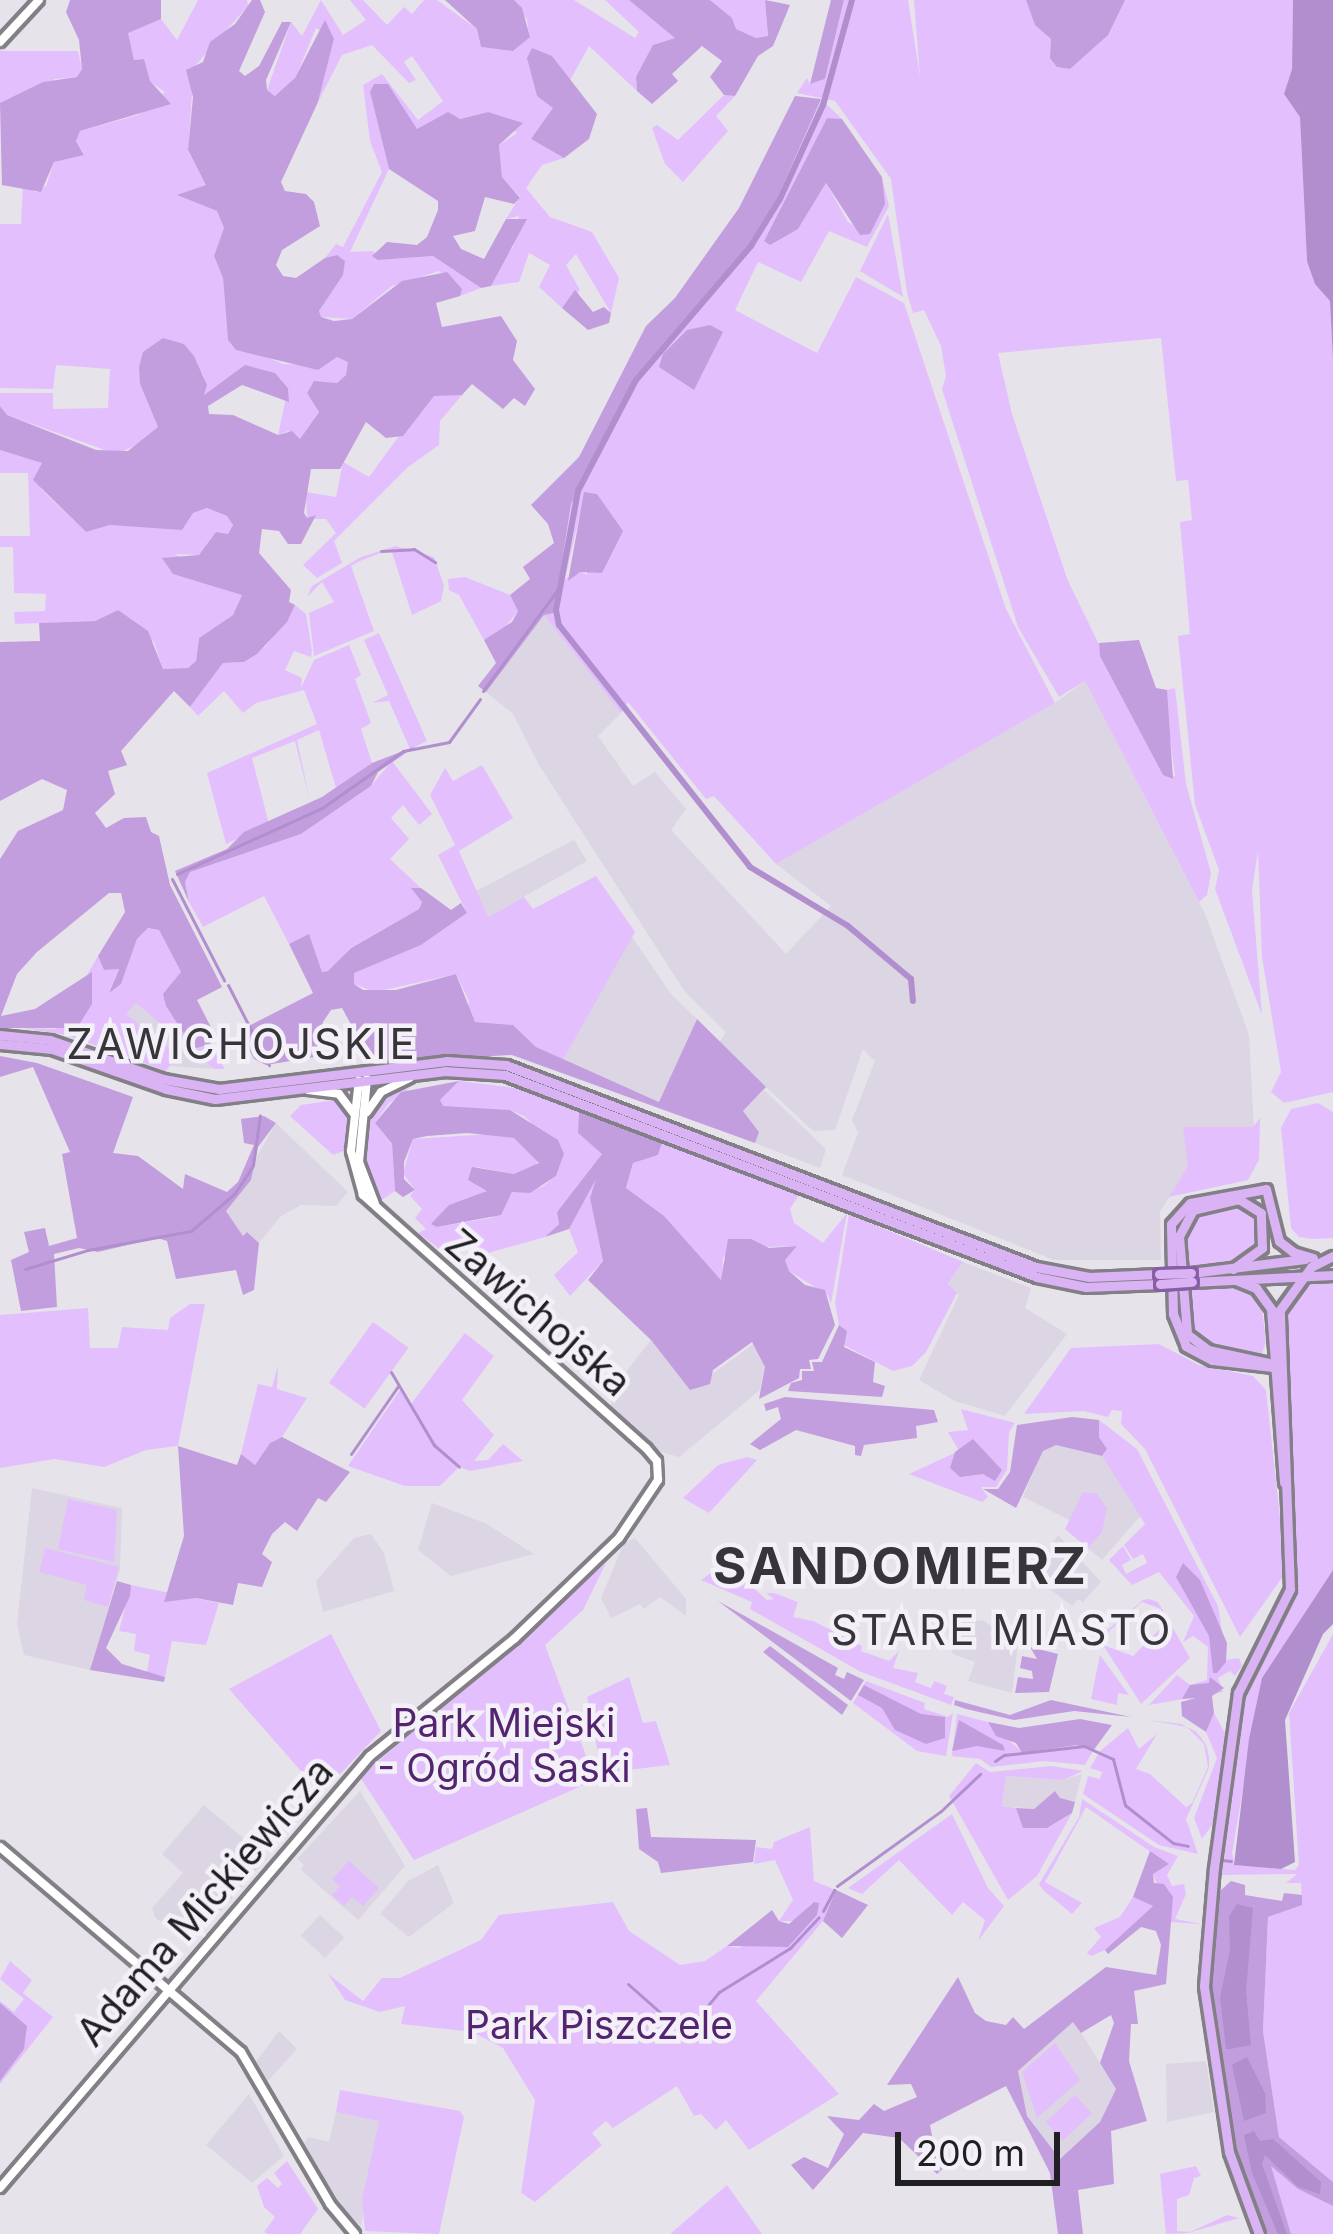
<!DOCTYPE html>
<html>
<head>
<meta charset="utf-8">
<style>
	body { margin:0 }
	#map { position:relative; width:1333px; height:2234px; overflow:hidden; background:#e7e3ea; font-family:Inter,sans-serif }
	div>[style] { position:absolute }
	.built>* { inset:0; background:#dcd5e3; transform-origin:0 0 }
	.green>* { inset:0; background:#e3c0fd; transform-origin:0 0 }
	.forest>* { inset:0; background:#c29ede }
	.water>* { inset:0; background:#b18ecd }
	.stream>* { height:3px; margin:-1.5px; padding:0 1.5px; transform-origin:1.5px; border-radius:1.5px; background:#b18ecd }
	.canal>* { height:6px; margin:-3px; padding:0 3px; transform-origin:3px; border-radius:3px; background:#b18ecd }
	.roads { filter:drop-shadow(3px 0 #837f86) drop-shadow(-3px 0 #837f86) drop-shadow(0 3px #837f86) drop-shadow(0 -3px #837f86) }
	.secondary>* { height:8px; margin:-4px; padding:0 4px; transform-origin:4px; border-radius:4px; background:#fff }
	.primary>* { height:9px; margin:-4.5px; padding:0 4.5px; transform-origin:4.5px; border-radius:4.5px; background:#d9b3f3 }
	.bridges { filter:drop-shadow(3px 0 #875ea4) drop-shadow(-3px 0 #875ea4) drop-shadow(0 3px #875ea4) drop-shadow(0 -3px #875ea4) }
	.primary-bridge>* { height:9px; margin:-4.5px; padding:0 4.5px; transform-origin:4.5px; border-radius:4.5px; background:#d9b3f3 }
	span { translate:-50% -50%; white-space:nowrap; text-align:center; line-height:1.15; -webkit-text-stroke:9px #f4f0f7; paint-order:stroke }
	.street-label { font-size:39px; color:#201f21 }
	.park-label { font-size:39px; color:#532570 }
	.neighbourhood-label { font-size:42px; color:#37343a; letter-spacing:3px }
	.district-label { font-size:51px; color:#37343a; font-weight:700; letter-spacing:3px }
	.scale { position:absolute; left:895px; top:2132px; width:165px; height:54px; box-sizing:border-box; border:6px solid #201f21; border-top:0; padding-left:15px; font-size:36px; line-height:42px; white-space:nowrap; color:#201f21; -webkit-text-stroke:9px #f4f0f7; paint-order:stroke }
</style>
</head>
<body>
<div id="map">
	<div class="built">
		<i style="clip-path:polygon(544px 615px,621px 713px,598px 736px,633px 786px,655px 772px,686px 809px,671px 830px,786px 954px,831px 906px,776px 864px,1055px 703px,1085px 681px,1205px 914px,1249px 1035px,1254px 1127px,1188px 1166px,1160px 1212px,1161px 1260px,1054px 1260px,842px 1175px,858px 1133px,852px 1120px,875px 1061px,863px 1049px,835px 1130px,813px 1131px,719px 1043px,726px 1032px,685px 992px,539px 765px,513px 714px,486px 692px)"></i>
		<i style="clip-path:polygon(574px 840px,587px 861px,488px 917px,474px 892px)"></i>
		<i style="clip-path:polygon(630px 934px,671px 994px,697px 1019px,660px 1102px,563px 1060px)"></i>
		<i style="clip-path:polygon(136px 1002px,214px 1069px,170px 1066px,177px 1055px,125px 1014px)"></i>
		<i style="clip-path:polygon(764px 1090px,826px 1149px,820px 1168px,755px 1143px,759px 1132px,743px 1111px)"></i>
		<i style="clip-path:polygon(276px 1123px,348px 1192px,336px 1206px,301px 1205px,281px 1216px,259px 1243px,248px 1232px,243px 1236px,226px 1211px)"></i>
		<i style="clip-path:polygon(963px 1262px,1031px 1288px,1025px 1308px,1067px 1334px,1005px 1416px,955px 1401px,919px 1380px,959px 1295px,948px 1285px)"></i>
		<i style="clip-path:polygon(651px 1340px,690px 1390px,755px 1343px,765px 1367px,760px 1390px,679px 1457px,658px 1451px,611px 1410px,611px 1391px)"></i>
		<i style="clip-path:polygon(1056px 1444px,1102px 1456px,1141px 1515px,1102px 1560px,1066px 1530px,1071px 1521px,1023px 1497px,1042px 1451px)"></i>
		<i style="clip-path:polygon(32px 1488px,122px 1508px,120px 1569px,90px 1670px,24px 1655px,17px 1624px)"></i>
		<i style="clip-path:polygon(432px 1503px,485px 1523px,534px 1554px,451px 1576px,418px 1550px)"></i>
		<i style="clip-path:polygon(371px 1534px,384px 1553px,394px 1591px,323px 1612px,316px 1581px,354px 1538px)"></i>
		<i style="clip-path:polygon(1058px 1535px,1101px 1582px,1083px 1602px,1078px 1599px,1072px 1606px,1033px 1576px)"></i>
		<i style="clip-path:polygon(635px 1538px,686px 1599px,686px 1616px,660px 1597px,644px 1609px,640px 1604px,611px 1618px,601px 1598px,624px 1543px)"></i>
		<i style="clip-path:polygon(943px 1616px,984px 1621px,993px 1627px,989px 1635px,1018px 1643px,1012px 1693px,968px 1681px,975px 1662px,953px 1654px)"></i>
		<i style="clip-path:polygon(1082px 1774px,1075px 1802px,1059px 1798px,1055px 1791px,1034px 1809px,1002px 1806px,1006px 1776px,1063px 1780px)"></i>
		<i style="clip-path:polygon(360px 1791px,405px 1866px,358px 1920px,301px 1870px,304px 1865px,297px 1859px)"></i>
		<i style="clip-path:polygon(204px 1805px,267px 1858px,190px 1947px,155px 1917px,152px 1908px,183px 1873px,162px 1854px)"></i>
		<i style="clip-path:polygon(438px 1865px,454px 1903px,409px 1937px,380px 1914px,408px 1881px)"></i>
		<i style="left:320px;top:1915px;width:33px;height:28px;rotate:43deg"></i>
		<i style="clip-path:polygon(1074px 2021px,1116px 2089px,1100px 2122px,1060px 2159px,1027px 2116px,1018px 2071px)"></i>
		<i style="clip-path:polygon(279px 2031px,297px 2049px,266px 2083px,256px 2062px)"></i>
		<i style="clip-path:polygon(1206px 2061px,1214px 2112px,1167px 2122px,1166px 2064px)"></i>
		<i style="clip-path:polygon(249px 2094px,284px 2156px,252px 2183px,206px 2145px)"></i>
		<i style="clip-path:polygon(336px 2112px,380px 2120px,361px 2226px,340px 2205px,303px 2145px,308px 2137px,329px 2142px)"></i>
	</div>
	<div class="green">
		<i style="clip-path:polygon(198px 0,247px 0,248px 6px,194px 67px,188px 151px,207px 185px,178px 195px,217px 211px,224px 228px,214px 256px,223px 278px,228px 340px,283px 364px,310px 365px,337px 357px,349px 361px,346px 375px,337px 383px,314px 382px,307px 393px,319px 411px,300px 440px,288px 431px,278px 435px,288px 388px,275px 373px,203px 395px,204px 376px,184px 344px,140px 384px,158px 427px,143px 442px,116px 454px,7px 415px,0 406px,0 393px,53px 393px,53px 409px,108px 408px,110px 369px,56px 365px,53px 389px,0 388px,0 224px,21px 224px,23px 185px,36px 192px,46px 186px,54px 162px,84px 154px,76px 140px,80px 131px,138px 115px,165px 92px,149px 81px,144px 59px,134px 60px,127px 32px,161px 19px,177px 40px)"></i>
		<i style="clip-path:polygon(321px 0,343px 35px,366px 20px,350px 0,363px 0,387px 25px,404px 7px,412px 14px,424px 0,437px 0,477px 29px,481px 47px,513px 51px,529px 37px,527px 19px,509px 0,574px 0,635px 38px,639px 32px,605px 0,629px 0,676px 38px,662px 42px,636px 77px,637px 91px,589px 46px,552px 113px,531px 139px,564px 158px,542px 165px,526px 188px,550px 217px,592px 232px,619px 278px,611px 313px,576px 254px,566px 265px,580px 290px,562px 308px,539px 287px,550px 265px,529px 253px,519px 282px,491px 286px,496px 268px,513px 247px,519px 216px,506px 219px,520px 197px,502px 177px,499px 145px,517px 133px,488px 112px,417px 129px,370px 92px,389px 169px,350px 252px,373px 251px,378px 260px,433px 256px,481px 288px,460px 296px,461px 288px,439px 271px,392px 286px,352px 319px,320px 317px,319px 311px,342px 275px,337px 255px,325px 258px,336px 244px,343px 247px,382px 172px,370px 141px,363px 85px,382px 74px,418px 120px,443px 101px,412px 56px,404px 62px,416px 80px,409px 83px,372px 45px,342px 55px,318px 102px,334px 39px,316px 28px,295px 79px,276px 96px,267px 90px,291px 22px,302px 36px)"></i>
		<i style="clip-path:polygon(710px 0,765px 0,768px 37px,756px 38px,735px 29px,732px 18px)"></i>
		<i style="clip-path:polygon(844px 0,908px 0,920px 77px,914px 0,1293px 0,1292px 69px,1284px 94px,1300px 116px,1307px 261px,1330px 300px,1333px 360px,1333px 1092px,1284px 1103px,1271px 1092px,1281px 1072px,1262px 957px,1258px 851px,1252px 890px,1262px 1015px,1215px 889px,1219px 870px,1195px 805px,1178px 636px,1190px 634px,1180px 522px,1192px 520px,1188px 480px,1176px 481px,1161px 338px,998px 353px,1012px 414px,1068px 581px,1163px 775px,1175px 776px,1166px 706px,1167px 690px,1175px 688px,1186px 784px,1211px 873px,1207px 895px,1199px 902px,1085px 681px,1059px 697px,1018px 627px,942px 389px,946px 376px,941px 346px,924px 310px,913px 313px,907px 293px,891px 179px,835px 101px,797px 93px,807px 78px,810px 84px,825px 79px)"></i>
		<i style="clip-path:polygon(0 51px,78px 51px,82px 69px,77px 77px,55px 79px,0 103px)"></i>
		<i style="clip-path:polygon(724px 95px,735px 96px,716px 116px,728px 131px,683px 182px,665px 164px,652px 128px,657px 125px,678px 140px)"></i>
		<i style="clip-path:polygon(evenodd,821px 99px,842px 119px,827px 118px,764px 241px,798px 229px,826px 183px,848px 222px,870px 234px,884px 205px,882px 177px,889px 206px,867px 247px,829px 231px,801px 282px,758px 262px,735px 310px,817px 353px,856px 277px,904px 303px,1006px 609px,1055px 703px,776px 864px,714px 796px,706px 799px,628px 702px,621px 713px,544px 615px,554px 613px,571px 504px,634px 381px,749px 246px,776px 201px,821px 99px,585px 492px,587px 575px,580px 571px,565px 579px,585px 492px)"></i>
		<i style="clip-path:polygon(888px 214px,903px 297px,860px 271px)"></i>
		<i style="clip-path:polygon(458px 374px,462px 395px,440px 421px,439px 445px,408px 467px,334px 541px,342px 563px,317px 578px,303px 565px,336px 533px,326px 519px,307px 519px,306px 492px,336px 497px,343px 462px,369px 477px,421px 406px)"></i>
		<i style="clip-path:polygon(0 450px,43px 463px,41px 489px,86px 532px,110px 525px,182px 529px,193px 513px,207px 508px,227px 516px,233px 525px,228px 534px,211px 541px,199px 555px,175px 554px,242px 595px,233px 615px,199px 638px,196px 661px,188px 668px,163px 669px,154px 642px,118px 610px,95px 621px,15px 624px,14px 612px,45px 611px,46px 594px,14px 593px,13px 547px,0 547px,0 536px,30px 536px,28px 473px,0 473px)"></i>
		<i style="clip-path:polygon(396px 546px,434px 557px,444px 586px,441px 601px,412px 615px,391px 549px,360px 561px,351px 566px,374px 631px,314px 656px,309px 613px,334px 602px,322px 582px,307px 597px,312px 586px,361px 557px)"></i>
		<i style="clip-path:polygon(465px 577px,510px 595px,518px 611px,502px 631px,484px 640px,459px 595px,449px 590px,448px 579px)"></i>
		<i style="clip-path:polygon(295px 605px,306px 614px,312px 650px,311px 657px,294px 651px,285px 670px,302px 678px,301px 688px,314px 660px,349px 645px,361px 675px,355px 679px,371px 723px,361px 729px,372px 763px,336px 788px,319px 730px,297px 740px,310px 801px,295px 741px,252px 758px,269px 824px,226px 844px,207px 773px,317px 724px,304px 690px,256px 703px,243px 713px,224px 691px,198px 716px,190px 707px,223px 663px,244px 662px,266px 646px)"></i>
		<i style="clip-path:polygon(379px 633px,427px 741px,410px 749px,389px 701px,372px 703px,388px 695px,364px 640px)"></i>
		<i style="clip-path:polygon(392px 761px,432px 814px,419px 825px,403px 805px,391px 818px,409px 839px,390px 859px,421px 888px,413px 888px,422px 902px,419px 909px,350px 948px,330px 971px,322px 972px,309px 935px,289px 944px,264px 896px,203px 927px,189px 902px,185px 882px,190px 872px,301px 834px,371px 786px)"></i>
		<i style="clip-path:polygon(482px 765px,513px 818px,459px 851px,488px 917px,524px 897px,533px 909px,596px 876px,635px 932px,563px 1060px,536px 1047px,513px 1025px,475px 1022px,467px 1015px,469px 1001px,456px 974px,375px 992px,354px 984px,353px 973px,421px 945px,467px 913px,438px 855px,455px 845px,430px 795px,445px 768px,453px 781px)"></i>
		<i style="clip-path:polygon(148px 928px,159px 930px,181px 972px,171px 988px,176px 1019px,195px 1049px,210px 1044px,225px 1069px,214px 1069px,136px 1003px,126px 1014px,178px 1055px,166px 1071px,66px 1035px,22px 1028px,56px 1029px,98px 956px,104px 970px,119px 968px,109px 992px,121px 984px,137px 939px)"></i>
		<i style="clip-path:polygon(459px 1081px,525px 1089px,579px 1110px,578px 1133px,602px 1154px,557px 1212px,559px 1224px,545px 1237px,481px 1255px,466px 1244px,453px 1259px,418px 1233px,426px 1229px,415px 1218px,422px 1209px,410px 1196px,415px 1190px,403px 1173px,413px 1139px,492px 1134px,514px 1138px,538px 1157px,536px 1168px,514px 1174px,477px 1167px,487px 1191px,456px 1205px,437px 1227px,491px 1218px,513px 1192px,542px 1187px,556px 1176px,564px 1154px,524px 1116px,510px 1110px,443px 1107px,439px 1101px)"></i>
		<i style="clip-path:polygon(410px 1088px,388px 1104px,375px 1123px,392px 1145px,395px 1191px,380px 1201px,364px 1159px,369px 1120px,384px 1096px)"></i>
		<i style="clip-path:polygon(342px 1099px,351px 1113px,347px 1150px,333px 1155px,290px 1116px,301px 1105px)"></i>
		<i style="clip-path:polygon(1318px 1103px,1333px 1112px,1333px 1238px,1313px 1239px,1299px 1237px,1291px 1228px,1281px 1128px,1291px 1109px)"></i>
		<i style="clip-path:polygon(1260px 1118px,1259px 1160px,1248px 1180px,1169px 1197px,1188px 1166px,1183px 1127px,1253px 1127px)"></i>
		<i style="clip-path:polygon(662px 1143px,799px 1195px,790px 1209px,794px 1223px,823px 1243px,847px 1213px,831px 1303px,828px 1295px,789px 1271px,785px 1260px,796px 1246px,761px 1247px,723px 1257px,722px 1281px,663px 1216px,626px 1189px,633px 1163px,658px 1155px)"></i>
		<i style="clip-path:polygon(598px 1174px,590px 1198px,603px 1261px,570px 1296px,554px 1275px,578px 1252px,569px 1229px)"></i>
		<i style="clip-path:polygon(1235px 1203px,1244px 1204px,1260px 1219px,1258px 1244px,1250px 1254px,1223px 1264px,1182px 1267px,1183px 1226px,1190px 1215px)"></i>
		<i style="clip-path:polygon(849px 1214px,963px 1262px,948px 1284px,957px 1293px,926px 1352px,912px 1366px,893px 1371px,842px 1344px,847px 1331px,839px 1325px,835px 1303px)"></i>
		<i style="clip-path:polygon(1333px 1280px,1333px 1570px,1262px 1678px,1232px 1853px,1235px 1865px,1295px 1870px,1299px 1865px,1289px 1713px,1333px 1634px,1333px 2182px,1279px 2137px,1263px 2031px,1268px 1916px,1302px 1904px,1301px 1883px,1286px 1883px,1297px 1874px,1218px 1875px,1244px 1690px,1288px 1612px,1297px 1575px,1286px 1305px,1296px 1289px)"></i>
		<i style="clip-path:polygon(1232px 1286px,1261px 1300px,1266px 1341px,1262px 1354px,1209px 1348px,1189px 1333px,1183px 1290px)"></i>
		<i style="clip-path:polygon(190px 1304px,205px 1304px,178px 1446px,146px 1450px,104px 1467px,55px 1459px,0 1468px,0 1315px,88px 1308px,90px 1348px,118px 1348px,122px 1327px,168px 1330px,170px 1318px)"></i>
		<i style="left:373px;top:1322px;width:44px;height:75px;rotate:36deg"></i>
		<i style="clip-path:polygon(465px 1333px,494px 1356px,462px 1400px,494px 1435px,474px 1461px,488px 1460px,503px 1444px,523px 1461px,470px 1471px,460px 1467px,435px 1444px,411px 1404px)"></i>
		<i style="clip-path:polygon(1159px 1344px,1199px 1365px,1253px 1376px,1266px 1390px,1286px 1572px,1240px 1637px,1145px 1449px,1121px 1424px,1122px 1411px,1112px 1410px,1108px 1417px,1084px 1411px,1024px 1414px,1071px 1348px)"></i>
		<i style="clip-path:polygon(278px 1365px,277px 1389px,307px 1398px,282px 1437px,270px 1443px,255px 1465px,241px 1454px,258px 1384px,272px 1387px)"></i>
		<i style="clip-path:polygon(400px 1390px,433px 1445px,458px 1468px,440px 1486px,405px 1486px,348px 1466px)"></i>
		<i style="clip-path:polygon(961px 1409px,1015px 1423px,1009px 1432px,1007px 1470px,996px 1487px,981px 1487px,988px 1497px,982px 1502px,909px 1474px,959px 1451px,948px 1432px,968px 1430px)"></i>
		<i style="clip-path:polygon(1099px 1420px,1137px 1449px,1218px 1606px,1226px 1660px,1239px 1658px,1242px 1666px,1235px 1676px,1230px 1671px,1218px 1678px,1223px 1692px,1149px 1705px,1177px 1675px,1190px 1685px,1207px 1680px,1208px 1647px,1193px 1636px,1183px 1642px,1194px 1616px,1159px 1572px,1132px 1585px,1109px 1560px,1123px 1546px,1131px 1560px,1122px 1565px,1126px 1574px,1147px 1563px,1143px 1554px,1133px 1559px,1124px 1545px,1145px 1524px,1102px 1456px,1107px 1449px,1099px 1437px)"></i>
		<i style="clip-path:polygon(747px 1457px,757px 1460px,709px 1513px,683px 1498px,718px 1465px)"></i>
		<i style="clip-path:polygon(1083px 1492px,1097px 1494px,1107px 1508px,1102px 1532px,1088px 1548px,1065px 1529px)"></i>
		<i style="clip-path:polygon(68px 1499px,117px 1510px,114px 1562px,58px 1549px)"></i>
		<i style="clip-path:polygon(45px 1548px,119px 1567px,108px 1607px,84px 1600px,87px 1585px,39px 1572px)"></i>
		<i style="clip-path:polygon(606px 1563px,583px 1610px,545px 1645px,595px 1780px,414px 1860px,360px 1777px)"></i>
		<i style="clip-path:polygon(725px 1563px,767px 1600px,774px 1599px,766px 1593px,774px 1593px,798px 1602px,793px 1617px,813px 1621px,862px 1646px,861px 1651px,889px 1661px,899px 1651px,893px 1668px,918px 1673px,915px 1682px,931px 1688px,934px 1681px,947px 1686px,944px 1694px,954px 1697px,951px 1705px,861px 1672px,750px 1609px,752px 1602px,701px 1580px)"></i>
		<i style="clip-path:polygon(131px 1585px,219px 1603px,206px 1645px,172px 1641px,165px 1677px,147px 1672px,150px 1655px,134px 1651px,136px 1634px,119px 1631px)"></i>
		<i style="clip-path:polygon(1149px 1599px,1158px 1602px,1190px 1658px,1141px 1704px,1103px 1645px,1133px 1656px,1163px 1626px,1161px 1609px,1142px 1602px,1109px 1631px,1105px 1641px,1103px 1634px,1143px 1600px)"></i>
		<i style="clip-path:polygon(331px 1634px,381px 1731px,321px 1794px,229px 1689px)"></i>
		<i style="clip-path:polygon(1100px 1655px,1129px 1695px,1118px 1693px,1117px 1705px,1091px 1699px)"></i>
		<i style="clip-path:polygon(629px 1677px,643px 1723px,656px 1721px,670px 1765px,602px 1773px,587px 1697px)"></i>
		<i style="clip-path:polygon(866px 1681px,925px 1703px,924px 1709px,948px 1717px,953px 1713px,946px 1756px,917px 1751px,853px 1703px)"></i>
		<i style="clip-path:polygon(1231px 1696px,1214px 1822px,1202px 1839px,1194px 1818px,1217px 1758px,1206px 1732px,1214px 1713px,1225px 1733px)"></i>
		<i style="clip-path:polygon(957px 1714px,988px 1722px,1023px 1753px,1077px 1745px,1093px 1751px,1085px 1765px,1044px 1761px,991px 1767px,980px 1759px,952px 1756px)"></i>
		<i style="clip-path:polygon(1148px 1720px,1181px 1724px,1195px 1731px,1200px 1736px,1206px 1745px,1209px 1757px,1209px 1766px,1208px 1770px,1186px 1819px,1198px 1854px,1159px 1845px,1083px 1794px,1088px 1776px,1100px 1779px,1102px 1772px,1090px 1768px,1100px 1751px,1128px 1728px,1139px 1749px,1157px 1734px,1136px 1769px,1150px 1774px,1186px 1807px,1192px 1803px,1208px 1767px,1204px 1744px,1187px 1727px)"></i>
		<i style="clip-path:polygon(976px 1763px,990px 1772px,1052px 1766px,1083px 1771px,1063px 1780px,1006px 1776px,1002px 1806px,1016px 1808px,1024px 1828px,1047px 1828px,1072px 1813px,1037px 1876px,1008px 1900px,949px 1796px)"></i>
		<i style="clip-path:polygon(1082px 1799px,1154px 1847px,1178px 1856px,1167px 1875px,1172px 1886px,1184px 1884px,1186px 1894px,1175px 1919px,1202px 1924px,1170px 1922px,1153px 1874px,1168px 1864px,1086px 1807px,1045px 1882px,1082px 1903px,1072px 1914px,1043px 1890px,1039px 1884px,1079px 1817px)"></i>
		<i style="clip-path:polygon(952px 1814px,988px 1888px,1004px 1906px,978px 1941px,985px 1920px,963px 1902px,952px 1915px,899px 1860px,862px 1894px,848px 1888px)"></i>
		<i style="clip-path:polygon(810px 1827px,814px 1881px,836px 1890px,823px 1921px,756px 2001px,839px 2094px,749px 2150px,726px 2120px,716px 2130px,701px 2114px,694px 2116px,677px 2086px,613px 2128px,606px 2121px,592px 2133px,602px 2145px,535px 2202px,521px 2193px,535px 2100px,503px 2048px,473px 2032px,401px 2024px,405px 2006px,380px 2012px,345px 2000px,328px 1974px,363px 2001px,382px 1978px,400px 1978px,481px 1940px,499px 1915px,613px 1902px,629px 1931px,680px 1965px,705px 1961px,727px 1946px,739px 1948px,764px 1934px,788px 1947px,813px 1902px,794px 1921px,779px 1921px,793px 1900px,775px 1860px,754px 1864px,756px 1847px,772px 1849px,774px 1842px)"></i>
		<i style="clip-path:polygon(349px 1861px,379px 1888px,363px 1906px,352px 1897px,344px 1906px,332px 1895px,340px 1886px,332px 1879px)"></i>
		<i style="clip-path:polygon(1133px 1897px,1153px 1906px,1105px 1950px,1091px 1956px,1087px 1953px,1101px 1937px,1094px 1928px,1120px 1917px)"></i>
		<i style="clip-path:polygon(10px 1961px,32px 1980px,23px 1993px,53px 2017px,0 2084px,0 2001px,14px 2012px,24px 1999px,0 1979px)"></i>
		<i style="clip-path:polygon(1055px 2043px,1080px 2080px,1037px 2118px,1022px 2072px)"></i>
		<i style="clip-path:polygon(340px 2090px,460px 2111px,464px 2117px,439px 2234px,365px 2231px,362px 2200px,379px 2121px,336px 2112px)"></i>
		<i style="left:1075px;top:2095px;width:25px;height:40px;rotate:47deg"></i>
		<i style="clip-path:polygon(287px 2161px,318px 2209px,300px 2234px,268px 2234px,264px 2232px,275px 2217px,264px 2207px,257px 2186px,267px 2178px,278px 2188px,282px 2184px,274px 2173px)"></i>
		<i style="clip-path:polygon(1270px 2165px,1298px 2189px,1333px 2206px,1333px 2234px,1291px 2234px)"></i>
		<i style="clip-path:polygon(1196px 2166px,1201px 2176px,1194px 2178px,1189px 2195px,1177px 2199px,1177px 2231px,1190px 2232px,1227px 2215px,1239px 2218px,1188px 2233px,1166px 2234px,1160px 2174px)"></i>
		<i style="clip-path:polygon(727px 2185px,762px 2234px,670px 2234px)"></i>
	</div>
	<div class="forest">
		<i style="clip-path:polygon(70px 0,161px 0,161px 19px,128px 33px,134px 60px,144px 59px,150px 81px,171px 104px,80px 131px,76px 141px,84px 155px,54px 162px,41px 192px,2px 185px,0 103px,43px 82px,77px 77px,82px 69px,79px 40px,66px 12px)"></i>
		<i style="clip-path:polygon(252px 0,260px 0,265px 12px,239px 71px,245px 76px,259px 66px,282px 22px,291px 22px,266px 80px,267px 90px,275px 96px,295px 78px,325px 20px,334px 39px,318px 102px,281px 182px,285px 191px,306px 194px,314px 202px,320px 226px,282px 250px,276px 265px,283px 276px,296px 278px,325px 258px,337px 255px,345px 261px,343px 275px,319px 311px,321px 317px,334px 321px,352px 319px,402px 281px,447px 272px,462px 289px,460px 296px,436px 303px,442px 327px,501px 316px,517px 341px,513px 360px,535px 389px,525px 406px,514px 398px,503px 409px,472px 384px,462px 395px,434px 396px,403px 436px,386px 438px,366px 422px,340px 469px,311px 469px,304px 513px,307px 518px,316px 515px,301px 544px,288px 544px,279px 531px,262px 529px,259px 553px,291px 590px,289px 602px,295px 605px,287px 622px,257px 654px,244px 662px,223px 663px,190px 707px,174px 691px,121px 751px,127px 765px,108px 771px,115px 794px,95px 813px,106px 828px,124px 818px,146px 817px,151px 832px,159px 836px,170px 885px,222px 987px,197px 1000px,215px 1035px,210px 1044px,194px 1049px,166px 1006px,163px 994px,181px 972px,159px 930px,148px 928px,137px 939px,121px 984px,109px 993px,119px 969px,104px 970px,98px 956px,125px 912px,121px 893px,109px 893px,37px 952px,17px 974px,1px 1016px,35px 1009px,92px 972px,92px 1004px,77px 1028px,0 1028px,0 859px,18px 831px,63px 810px,67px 790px,42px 779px,0 801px,0 642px,40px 641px,39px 623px,95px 621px,118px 610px,148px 631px,163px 669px,188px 668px,196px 661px,199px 638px,233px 615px,242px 595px,173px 574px,162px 558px,199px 555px,216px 532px,228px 534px,233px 525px,227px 516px,207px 508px,193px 513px,182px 530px,110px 525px,86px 532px,33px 480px,42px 463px,0 450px,0 406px,7px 415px,96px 450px,128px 451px,158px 427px,140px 384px,139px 367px,143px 352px,163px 338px,184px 344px,194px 356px,207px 385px,204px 395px,245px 365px,275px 373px,288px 388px,289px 402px,242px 385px,208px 406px,209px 414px,233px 415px,278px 435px,292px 431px,300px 439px,319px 412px,307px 393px,314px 381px,337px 383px,346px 375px,348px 362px,337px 357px,318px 370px,236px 350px,228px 340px,223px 278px,214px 256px,224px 228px,217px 211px,177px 195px,206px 185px,188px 150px,193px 97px,186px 70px,203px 62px,210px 42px,235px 24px)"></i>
		<i style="clip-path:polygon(445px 0,514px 0,522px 8px,530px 37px,513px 51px,481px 47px,477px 29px)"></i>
		<i style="clip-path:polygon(629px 0,710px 0,732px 18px,736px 29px,756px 38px,768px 36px,765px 0,790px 5px,773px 46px,758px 56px,735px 96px,724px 95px,710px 77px,722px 61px,702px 46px,672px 74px,678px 81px,652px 104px,637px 91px,636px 77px,653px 45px,675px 38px)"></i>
		<i style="clip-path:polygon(831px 0,844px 0,825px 79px,810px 84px)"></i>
		<i style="clip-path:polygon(1026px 0,1125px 0,1108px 35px,1070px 69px,1057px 67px,1050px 58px,1051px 39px,1035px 25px)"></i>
		<i style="clip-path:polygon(532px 48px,552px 56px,597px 114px,589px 139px,564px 158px,531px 139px,553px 108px,537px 96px,527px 58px)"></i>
		<i style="clip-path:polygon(374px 84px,388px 84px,417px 129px,448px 112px,460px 119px,488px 112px,523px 123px,499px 145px,502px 177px,520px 198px,514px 204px,485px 197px,475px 231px,453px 236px,461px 249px,484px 259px,506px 219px,527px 219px,491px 286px,481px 288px,433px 256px,378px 260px,372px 256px,387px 242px,417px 245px,427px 237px,438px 210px,438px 201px,389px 169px,370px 92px)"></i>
		<i style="clip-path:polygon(795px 96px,821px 99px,776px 201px,749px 246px,634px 381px,571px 504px,554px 613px,544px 615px,486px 692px,478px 686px,496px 663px,484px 640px,512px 622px,518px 611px,510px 595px,530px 579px,523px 567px,554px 543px,548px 524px,531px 505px,579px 457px,646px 326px,675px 298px,739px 208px)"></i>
		<i style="clip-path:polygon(827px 118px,842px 119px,882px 177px,885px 204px,870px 234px,860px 235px,826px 183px,798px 229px,770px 245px,764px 241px)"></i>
		<i style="clip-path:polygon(575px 290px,593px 312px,604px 307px,611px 313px,609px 323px,588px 330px,562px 308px)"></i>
		<i style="clip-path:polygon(710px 325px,723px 332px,694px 390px,659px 367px,663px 354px,687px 330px)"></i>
		<i style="clip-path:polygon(584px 492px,597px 494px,623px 531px,602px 573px,580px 572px,568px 581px)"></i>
		<i style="clip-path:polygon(1139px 640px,1156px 688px,1167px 690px,1173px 779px,1163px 775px,1100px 656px,1099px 643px)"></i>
		<i style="clip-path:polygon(416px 746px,378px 772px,371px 786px,301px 834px,190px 872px,185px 882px,189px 902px,175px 871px,227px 849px,244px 832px,322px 797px,372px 763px)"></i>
		<i style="clip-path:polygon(411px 888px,421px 888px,451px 910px,461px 903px,467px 913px,421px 945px,354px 973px,354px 984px,363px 990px,396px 990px,456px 974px,475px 1022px,513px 1025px,536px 1047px,659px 1102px,697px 1019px,766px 1087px,743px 1111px,759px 1132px,755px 1143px,512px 1055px,385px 1062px,365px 1050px,342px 1008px,331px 1010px,323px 1022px,315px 1057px,266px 1065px,254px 1059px,239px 1031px,313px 993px,289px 944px,309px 934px,322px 972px,328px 971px,351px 948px,419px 909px,422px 902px)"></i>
		<i style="clip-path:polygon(0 1056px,37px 1063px,133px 1097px,113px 1153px,138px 1156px,183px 1189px,185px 1174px,227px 1192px,238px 1182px,254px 1145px,244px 1143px,241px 1119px,264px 1116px,276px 1123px,258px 1147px,251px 1180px,226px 1211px,243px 1236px,247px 1232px,259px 1243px,254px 1290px,243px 1295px,236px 1270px,176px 1279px,167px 1241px,157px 1238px,98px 1252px,79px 1248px,54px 1254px,57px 1307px,21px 1311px,11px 1260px,29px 1252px,24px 1232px,45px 1228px,49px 1246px,77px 1238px,62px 1154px,70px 1152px,33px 1067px,0 1077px)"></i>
		<i style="clip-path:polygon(459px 1081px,440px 1100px,443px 1106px,510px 1110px,558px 1140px,564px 1154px,556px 1176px,530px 1193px,512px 1192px,501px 1215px,437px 1227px,431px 1224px,449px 1205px,487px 1191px,468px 1180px,472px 1167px,514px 1174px,539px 1163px,514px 1138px,467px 1133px,427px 1136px,413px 1139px,404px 1162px,404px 1179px,415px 1190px,403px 1197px,395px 1191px,392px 1144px,375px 1123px,401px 1092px)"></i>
		<i style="clip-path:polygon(579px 1110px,662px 1143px,658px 1155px,633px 1163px,626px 1188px,664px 1216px,721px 1280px,728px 1239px,751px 1239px,769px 1248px,797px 1246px,785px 1260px,789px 1271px,805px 1285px,825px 1290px,835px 1325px,818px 1359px,809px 1360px,811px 1369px,800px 1369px,799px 1378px,759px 1399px,765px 1367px,752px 1342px,713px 1370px,710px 1384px,690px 1390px,651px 1340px,588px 1280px,603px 1261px,590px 1198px,596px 1179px,569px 1229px,545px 1237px,559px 1224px,557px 1212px,602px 1154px,578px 1133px)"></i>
		<i style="clip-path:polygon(839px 1325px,847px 1331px,844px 1347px,875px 1362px,873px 1382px,885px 1386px,882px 1397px,788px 1391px,791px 1383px,802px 1380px,802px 1371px,814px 1371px,812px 1362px,822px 1362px)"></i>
		<i style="clip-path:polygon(785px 1397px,934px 1410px,938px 1422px,916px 1426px,917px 1438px,864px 1445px,861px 1456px,855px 1455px,855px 1446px,796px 1430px,760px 1450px,750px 1444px,781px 1419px,778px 1407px,766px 1411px,764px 1404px)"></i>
		<i style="clip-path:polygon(1072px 1417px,1099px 1420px,1099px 1437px,1107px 1449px,1102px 1456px,1056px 1445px,1043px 1451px,1016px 1508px,983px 1489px,998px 1489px,1010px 1472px,1017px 1425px)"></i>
		<i style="clip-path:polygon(282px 1437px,350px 1472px,326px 1502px,318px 1498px,297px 1531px,285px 1522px,272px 1534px,262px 1554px,272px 1562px,262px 1587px,238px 1583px,233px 1605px,196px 1598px,164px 1602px,184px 1536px,178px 1446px,237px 1465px,241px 1454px,255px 1465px,270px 1443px)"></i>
		<i style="clip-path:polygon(973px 1439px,1002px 1470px,995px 1481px,983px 1474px,960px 1477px,950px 1468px,955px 1452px)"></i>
		<i style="clip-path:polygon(1183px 1563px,1200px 1580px,1227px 1643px,1226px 1662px,1217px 1673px,1213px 1673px,1209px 1636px,1176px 1577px)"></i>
		<i style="clip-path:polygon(117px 1581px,131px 1585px,130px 1596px,106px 1648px,122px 1664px,165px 1677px,164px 1682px,90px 1670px)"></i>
		<i style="clip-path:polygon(718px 1601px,838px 1668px,835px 1675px,844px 1679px,847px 1672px,864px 1680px,851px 1701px)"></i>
		<i style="clip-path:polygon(770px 1646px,848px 1705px,842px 1715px,763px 1652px)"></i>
		<i style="clip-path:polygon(1030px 1647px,1058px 1654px,1049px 1692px,1015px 1693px,1018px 1677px,1033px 1679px,1032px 1671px,1020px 1668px,1022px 1656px,1037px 1659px)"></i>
		<i style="clip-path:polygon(1210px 1677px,1224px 1688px,1212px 1696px,1214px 1713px,1206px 1732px,1182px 1716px,1181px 1702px,1196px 1698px,1182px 1699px,1190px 1685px,1209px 1683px)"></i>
		<i style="clip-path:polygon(864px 1685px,921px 1714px,945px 1717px,945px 1738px,926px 1744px,895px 1730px,882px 1708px,858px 1695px)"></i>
		<i style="clip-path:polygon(955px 1700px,1010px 1715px,1051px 1700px,1131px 1717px,1074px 1711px,1014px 1720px,966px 1709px,954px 1705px)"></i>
		<i style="clip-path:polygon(1080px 1719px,1112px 1725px,1093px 1751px,1077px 1745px,1022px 1753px,1016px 1743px,996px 1736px,988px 1722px,1019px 1728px)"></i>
		<i style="clip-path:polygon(959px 1720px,1003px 1745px,1005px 1751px,977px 1746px,952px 1751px)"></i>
		<i style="clip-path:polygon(1055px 1791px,1060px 1798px,1075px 1802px,1072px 1813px,1047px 1828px,1023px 1828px,1016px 1808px,1034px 1809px)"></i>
		<i style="clip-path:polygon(647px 1808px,651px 1837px,756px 1840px,753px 1862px,661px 1873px,658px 1862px,639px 1849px,636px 1809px)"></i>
		<i style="clip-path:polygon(evenodd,1150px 1851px,1169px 1864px,1153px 1874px,1154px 1883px,1164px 1884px,1173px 1897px,1166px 1984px,1134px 1991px,1138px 2024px,1131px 2024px,1129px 2061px,1147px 2121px,1111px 2131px,1114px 2184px,1078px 2190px,1083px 2234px,1058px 2234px,1050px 2173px,1006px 2086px,930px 2125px,933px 2141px,949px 2163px,937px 2174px,899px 2138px,863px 2133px,813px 2190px,791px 2165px,804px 2157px,828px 2168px,844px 2134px,827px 2116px,859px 2120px,874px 2104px,884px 2111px,917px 2097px,911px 2084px,887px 2085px,958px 1977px,975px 2013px,986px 2021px,1006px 2025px,1013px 2017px,1024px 2029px,1106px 1967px,1156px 1975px,1161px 1945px,1156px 1931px,1141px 1927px,1108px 1954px,1105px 1950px,1153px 1906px,1133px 1897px,1150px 1851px,1111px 2015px,1114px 2023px,1100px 2063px,1116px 2089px,1100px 2122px,1060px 2159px,1027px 2116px,1018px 2071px,1073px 2022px,1081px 2033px,1111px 2015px)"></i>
		<i style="clip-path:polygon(1231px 1881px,1245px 1885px,1245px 1895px,1282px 1901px,1284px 1893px,1302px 1895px,1302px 1905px,1268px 1917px,1263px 2031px,1279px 2137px,1333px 2182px,1333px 2206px,1298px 2189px,1271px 2166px,1291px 2234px,1264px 2234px,1235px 2151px,1219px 2069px,1209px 1993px,1220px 1891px)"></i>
		<i style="clip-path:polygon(836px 1890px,868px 1905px,842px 1938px,823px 1921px)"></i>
		<i style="clip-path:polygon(814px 1902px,819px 1903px,817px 1915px,788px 1947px,727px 1946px,772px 1910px,779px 1921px,789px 1924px)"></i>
		<i style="clip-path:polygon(0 2003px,27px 2026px,24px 2049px,0 2081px)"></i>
	</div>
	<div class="water">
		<i style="clip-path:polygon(1293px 0,1333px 0,1333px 360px,1330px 301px,1315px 284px,1307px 261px,1300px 117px,1284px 94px,1292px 69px)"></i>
		<i style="clip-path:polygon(1333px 1570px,1333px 1624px,1323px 1634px,1285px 1720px,1295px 1862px,1281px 1869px,1234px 1865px,1249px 1739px,1262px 1678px)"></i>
		<i style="clip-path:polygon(1237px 1904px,1253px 1908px,1246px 1991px,1251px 2045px,1230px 2049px,1226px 2049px,1220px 1998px,1230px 1949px,1229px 1916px)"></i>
		<i style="clip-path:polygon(1247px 2057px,1265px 2093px,1266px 2113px,1244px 2121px,1232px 2065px)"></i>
		<i style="clip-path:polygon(1254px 2131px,1260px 2141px,1273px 2139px,1321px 2182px,1320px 2194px,1298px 2187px,1265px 2155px,1262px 2164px,1287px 2234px,1278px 2234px,1252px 2173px,1244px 2135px)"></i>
	</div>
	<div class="stream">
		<i style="left:381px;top:551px;width:33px;rotate:-3deg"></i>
		<i style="left:414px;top:549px;width:25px;rotate:32deg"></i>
		<i style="left:483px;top:691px;width:128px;rotate:-53.6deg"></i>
		<i style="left:177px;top:874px;width:159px;rotate:-24.5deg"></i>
		<i style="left:322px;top:808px;width:99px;rotate:-35.1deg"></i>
		<i style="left:403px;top:751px;width:47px;rotate:-11.1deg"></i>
		<i style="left:449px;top:742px;width:53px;rotate:-54.2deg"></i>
		<i style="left:172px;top:879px;width:114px;rotate:62.8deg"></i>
		<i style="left:228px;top:985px;width:90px;rotate:62.9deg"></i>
		<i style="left:25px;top:1269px;width:66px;rotate:-16.8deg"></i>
		<i style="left:88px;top:1250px;width:105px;rotate:-10.5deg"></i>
		<i style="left:191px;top:1231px;width:58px;rotate:-40.8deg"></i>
		<i style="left:235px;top:1193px;width:33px;rotate:-57deg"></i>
		<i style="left:253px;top:1165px;width:50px;rotate:-82deg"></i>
		<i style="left:391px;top:1372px;width:85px;rotate:59.5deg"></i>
		<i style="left:434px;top:1445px;width:33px;rotate:41deg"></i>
		<i style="left:351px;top:1454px;width:83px;rotate:-55.3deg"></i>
		<i style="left:995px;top:1761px;width:11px;rotate:-34deg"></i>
		<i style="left:1004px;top:1755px;width:81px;rotate:-6.4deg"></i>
		<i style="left:1084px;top:1746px;width:32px;rotate:24deg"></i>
		<i style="left:1113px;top:1759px;width:48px;rotate:75.4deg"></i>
		<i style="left:1125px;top:1805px;width:61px;rotate:38.4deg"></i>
		<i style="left:1173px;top:1843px;width:15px;rotate:11deg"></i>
		<i style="left:1222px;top:1860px;width:9px;rotate:6deg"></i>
		<i style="left:837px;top:1886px;width:128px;rotate:-35.8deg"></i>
		<i style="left:941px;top:1811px;width:54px;rotate:-43.5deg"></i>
		<i style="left:823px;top:1911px;width:24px;rotate:-62deg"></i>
		<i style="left:628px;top:1984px;width:69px;rotate:41.5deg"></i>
		<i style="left:680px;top:2030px;width:9px;rotate:-13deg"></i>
		<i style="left:689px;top:2028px;width:47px;rotate:-50.2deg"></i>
		<i style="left:719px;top:1992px;width:84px;rotate:-31.8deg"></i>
		<i style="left:790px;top:1948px;width:42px;rotate:-46.9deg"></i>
	</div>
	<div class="canal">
		<i style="left:852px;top:0;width:109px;rotate:105.4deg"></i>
		<i style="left:823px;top:105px;width:103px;rotate:114.6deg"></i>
		<i style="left:780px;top:199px;width:55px;rotate:121.7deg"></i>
		<i style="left:751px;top:246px;width:177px;rotate:130.6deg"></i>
		<i style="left:636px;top:380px;width:125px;rotate:117.6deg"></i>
		<i style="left:578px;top:491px;width:121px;rotate:100.5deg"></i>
		<i style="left:556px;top:610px;width:15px;rotate:79deg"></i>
		<i style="left:559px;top:625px;width:308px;rotate:51.7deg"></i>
		<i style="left:750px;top:867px;width:114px;rotate:31deg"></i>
		<i style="left:848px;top:926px;width:82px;rotate:40.1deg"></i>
		<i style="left:911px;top:979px;width:22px;rotate:85deg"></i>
	</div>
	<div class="roads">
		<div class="secondary">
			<i style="left:0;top:42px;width:57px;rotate:-47.1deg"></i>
			<i style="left:367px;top:1079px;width:83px;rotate:95.5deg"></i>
			<i style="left:359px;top:1162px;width:45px;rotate:69.1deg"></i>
			<i style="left:308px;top:1090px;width:31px;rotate:7deg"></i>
			<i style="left:339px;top:1094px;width:25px;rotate:53deg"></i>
			<i style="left:367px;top:1112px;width:24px;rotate:-55deg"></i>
			<i style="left:381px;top:1092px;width:32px;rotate:-26deg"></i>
			<i style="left:0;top:1847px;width:316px;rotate:40.4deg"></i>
			<i style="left:241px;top:2052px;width:176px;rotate:59.6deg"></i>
			<i style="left:330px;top:2204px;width:39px;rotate:50deg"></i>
			<i style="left:0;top:2188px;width:569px;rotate:-49.42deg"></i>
			<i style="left:370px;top:1756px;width:186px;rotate:-39.1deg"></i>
			<i style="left:514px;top:1639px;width:146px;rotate:-43.9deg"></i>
			<i style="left:619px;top:1538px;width:70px;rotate:-56.1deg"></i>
			<i style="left:658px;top:1480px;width:19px;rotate:-93deg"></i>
			<i style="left:657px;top:1461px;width:17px;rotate:-130deg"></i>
			<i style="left:646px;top:1448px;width:380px;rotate:-138.2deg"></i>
			<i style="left:363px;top:1195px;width:46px;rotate:-105.3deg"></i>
			<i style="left:351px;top:1151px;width:71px;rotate:-83.6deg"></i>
		</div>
		<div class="primary">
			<i style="left:0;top:1035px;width:50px;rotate:5.7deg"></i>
			<i style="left:50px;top:1040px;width:120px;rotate:19deg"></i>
			<i style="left:163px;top:1079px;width:57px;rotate:10.1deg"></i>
			<i style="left:219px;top:1089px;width:229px;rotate:-7deg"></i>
			<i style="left:446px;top:1061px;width:60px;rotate:3.8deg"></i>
			<i style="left:506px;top:1065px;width:567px;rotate:20.86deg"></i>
			<i style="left:1036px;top:1267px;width:54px;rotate:10.7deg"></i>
			<i style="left:1089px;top:1277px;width:70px;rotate:-2.5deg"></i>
			<i style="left:0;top:1044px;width:52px;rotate:5.5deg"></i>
			<i style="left:52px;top:1049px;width:121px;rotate:19.3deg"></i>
			<i style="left:166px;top:1089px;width:50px;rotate:11.5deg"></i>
			<i style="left:215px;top:1099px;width:232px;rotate:-6.9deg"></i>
			<i style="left:445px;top:1071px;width:60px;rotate:3.8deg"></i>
			<i style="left:505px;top:1075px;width:569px;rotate:20.79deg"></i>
			<i style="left:1037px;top:1277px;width:50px;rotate:11.5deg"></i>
			<i style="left:1086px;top:1287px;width:74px;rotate:-2.3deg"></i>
			<i style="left:1233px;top:1269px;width:36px;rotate:-36deg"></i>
			<i style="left:1262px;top:1248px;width:35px;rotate:-92deg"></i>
			<i style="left:1261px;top:1213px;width:26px;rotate:-148deg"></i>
			<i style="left:1239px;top:1199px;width:47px;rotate:166.6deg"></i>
			<i style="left:1193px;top:1210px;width:30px;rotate:118deg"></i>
			<i style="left:1179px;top:1236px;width:98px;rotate:85.3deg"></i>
			<i style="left:1187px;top:1334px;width:26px;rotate:37deg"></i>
			<i style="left:1208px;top:1350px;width:62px;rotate:12deg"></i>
			<i style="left:1191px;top:1273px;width:115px;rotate:-7deg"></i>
			<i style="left:1236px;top:1280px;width:22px;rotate:22deg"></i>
			<i style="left:1256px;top:1288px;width:26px;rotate:54deg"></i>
			<i style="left:1271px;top:1309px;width:174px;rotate:85.7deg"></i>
			<i style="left:1192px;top:1282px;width:141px;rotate:-2.8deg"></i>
			<i style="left:1281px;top:1368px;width:69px;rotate:-173.4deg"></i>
			<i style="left:1212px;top:1360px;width:30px;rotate:-152deg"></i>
			<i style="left:1186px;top:1346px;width:35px;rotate:-112deg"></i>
			<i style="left:1173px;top:1314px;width:90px;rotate:-91.3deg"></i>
			<i style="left:1171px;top:1224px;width:28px;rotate:-48deg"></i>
			<i style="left:1190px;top:1203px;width:77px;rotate:-10.4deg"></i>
			<i style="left:1266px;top:1189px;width:54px;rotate:76deg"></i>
			<i style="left:1279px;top:1241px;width:18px;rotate:38deg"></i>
			<i style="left:1293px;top:1252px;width:21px;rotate:17deg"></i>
			<i style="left:1259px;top:2234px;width:87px;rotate:-110.1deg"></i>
			<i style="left:1229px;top:2152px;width:168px;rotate:-98.6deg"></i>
			<i style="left:1204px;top:1986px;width:118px;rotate:-85.2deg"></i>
			<i style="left:1214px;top:1868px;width:177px;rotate:-82.2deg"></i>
			<i style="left:1238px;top:1693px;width:116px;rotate:-63.4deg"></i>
			<i style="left:1290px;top:1589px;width:279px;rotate:-92.1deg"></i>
			<i style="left:1280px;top:1310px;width:53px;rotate:-54.2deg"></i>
			<i style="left:1311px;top:1267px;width:25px;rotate:-27deg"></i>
		</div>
	</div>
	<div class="bridges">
		<div class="primary-bridge">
			<i style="left:1159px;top:1274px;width:32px;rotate:-2deg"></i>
			<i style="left:1160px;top:1284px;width:32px;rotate:-4deg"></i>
		</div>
	</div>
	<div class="street-label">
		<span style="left:538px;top:1313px;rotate:41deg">Zawichojska</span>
		<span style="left:205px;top:1902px;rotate:-49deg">Adama Mickiewicza</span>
	</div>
	<div class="park-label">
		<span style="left:504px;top:1746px">Park Miejski<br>- Ogród Saski</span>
		<span style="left:599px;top:2025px">Park Piszczele</span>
	</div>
	<div class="neighbourhood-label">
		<span style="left:242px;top:1044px">ZAWICHOJSKIE</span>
		<span style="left:1002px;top:1630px">STARE MIASTO</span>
	</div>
	<div class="district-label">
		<span style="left:901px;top:1566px">SANDOMIERZ</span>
	</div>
	<div class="scale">200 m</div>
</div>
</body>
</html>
